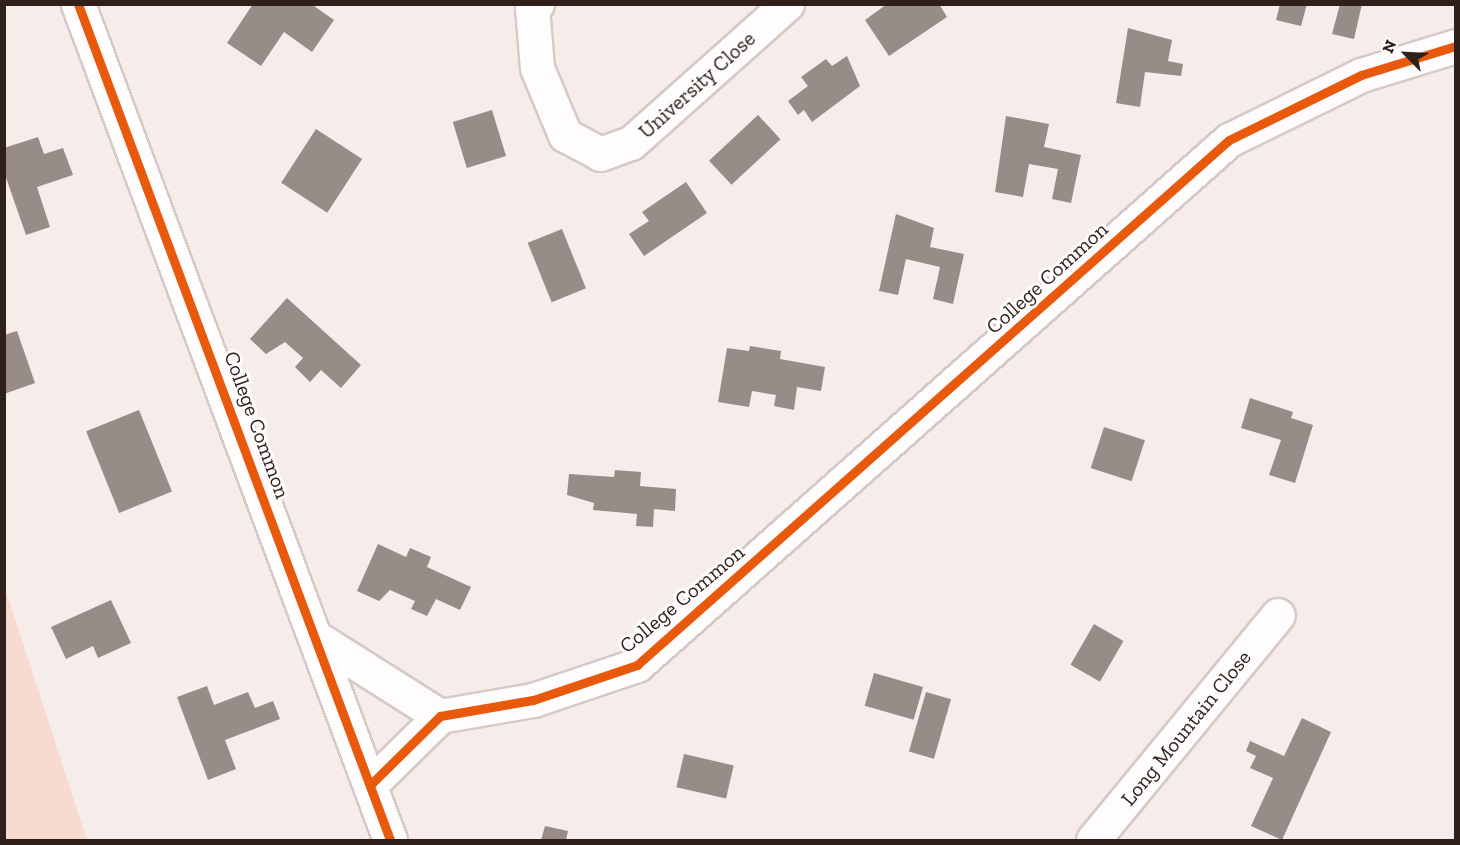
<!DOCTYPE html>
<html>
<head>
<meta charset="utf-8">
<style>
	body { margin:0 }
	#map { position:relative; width:1460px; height:845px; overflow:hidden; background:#f6edea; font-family:"Zilla Slab",serif }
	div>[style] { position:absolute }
	.green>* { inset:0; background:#f7dad0 }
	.building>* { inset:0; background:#988c88; transform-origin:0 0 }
	.roads { filter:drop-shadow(2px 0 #d6cac6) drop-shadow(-2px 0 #d6cac6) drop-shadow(0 2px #d6cac6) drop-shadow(0 -2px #d6cac6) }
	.minor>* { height:33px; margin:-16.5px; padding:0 16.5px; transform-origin:16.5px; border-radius:16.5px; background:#fefcfc }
	.cycleway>* { height:9px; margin:-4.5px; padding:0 4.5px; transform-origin:4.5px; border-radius:4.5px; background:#e8590c }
	span { translate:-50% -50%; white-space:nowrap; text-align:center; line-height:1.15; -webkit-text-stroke:6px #fcfcfc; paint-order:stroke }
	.street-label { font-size:21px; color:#2f201b }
	.frame { position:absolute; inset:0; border:6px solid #2f201b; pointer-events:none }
	.north { position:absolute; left:1376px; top:24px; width:60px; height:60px; -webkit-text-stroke:4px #fcfcfc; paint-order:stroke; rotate:294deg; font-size:16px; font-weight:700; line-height:24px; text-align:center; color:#2f201b }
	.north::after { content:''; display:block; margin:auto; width:21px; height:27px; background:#2f201b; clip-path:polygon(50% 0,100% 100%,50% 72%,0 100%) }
</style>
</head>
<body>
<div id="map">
	<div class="green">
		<i style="clip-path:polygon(5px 588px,87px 840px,5px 840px)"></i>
	</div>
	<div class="building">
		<i style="clip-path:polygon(253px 4px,311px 4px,334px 20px,312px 52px,284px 32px,261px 66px,227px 43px)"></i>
		<i style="clip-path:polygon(887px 4px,939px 4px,947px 17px,889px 56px,865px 20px)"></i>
		<i style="clip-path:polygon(1280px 4px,1307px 4px,1301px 26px,1276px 20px)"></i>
		<i style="clip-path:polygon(1340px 4px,1362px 4px,1354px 39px,1332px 34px)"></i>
		<i style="clip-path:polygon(1128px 28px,1172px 40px,1168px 61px,1183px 64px,1181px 76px,1145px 72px,1140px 107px,1116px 103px)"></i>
		<i style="clip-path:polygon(847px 56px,860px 86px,812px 122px,804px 110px,798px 115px,788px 101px,808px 86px,801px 77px,826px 59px,832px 66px)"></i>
		<i style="left:492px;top:110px;width:48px;height:41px;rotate:73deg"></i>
		<i style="left:758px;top:115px;width:33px;height:67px;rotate:47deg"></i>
		<i style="clip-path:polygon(1006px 116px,1049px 124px,1044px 147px,1081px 155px,1071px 203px,1052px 199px,1058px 169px,1029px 164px,1023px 197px,995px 192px)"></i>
		<i style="left:316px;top:129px;width:55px;height:64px;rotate:33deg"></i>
		<i style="clip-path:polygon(38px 137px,44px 154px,63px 148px,73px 175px,37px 187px,50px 227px,26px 235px,4px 172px,4px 148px)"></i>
		<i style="clip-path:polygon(686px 182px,707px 213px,644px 256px,629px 234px,649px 221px,642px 212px)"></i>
		<i style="clip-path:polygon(896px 214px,934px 228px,930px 247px,964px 254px,953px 304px,933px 299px,940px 267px,906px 259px,898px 295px,879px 291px)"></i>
		<i style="left:562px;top:229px;width:64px;height:37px;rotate:68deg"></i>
		<i style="clip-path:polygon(287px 298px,361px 365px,341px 388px,321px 370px,310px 382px,295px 367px,303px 358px,285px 342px,266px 354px,250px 339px)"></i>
		<i style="clip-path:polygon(17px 331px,35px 383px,4px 394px,4px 335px)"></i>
		<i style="clip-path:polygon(750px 346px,781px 351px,780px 359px,825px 367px,821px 391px,797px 387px,794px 410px,774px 406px,776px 395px,752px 391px,749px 407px,718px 402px,727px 348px,749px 351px)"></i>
		<i style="clip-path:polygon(1250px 398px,1293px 412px,1291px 418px,1313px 425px,1295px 483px,1269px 475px,1281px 440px,1241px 428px)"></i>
		<i style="left:139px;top:410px;width:88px;height:57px;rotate:68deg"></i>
		<i style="left:1104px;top:427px;width:43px;height:43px;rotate:18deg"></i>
		<i style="clip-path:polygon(615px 470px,641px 472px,640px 486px,676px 489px,675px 511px,654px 509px,653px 527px,636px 526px,637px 514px,593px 510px,594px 503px,567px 495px,569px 474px,614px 477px)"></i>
		<i style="clip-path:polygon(378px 544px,406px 557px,410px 548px,431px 557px,427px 567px,471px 587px,460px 610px,436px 599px,427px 616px,411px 609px,415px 601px,390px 590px,379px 601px,357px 591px)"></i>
		<i style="clip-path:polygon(111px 600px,131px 643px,98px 658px,93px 646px,66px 659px,51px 627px)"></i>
		<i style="left:1094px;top:624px;width:34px;height:47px;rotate:30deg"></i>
		<i style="left:874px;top:673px;width:51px;height:34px;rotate:16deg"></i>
		<i style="clip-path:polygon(207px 686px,214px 705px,248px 692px,255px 708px,273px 701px,280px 719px,225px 740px,236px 769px,208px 780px,177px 697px)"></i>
		<i style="left:926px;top:692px;width:26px;height:62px;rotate:16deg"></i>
		<i style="clip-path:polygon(1302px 718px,1331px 732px,1282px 840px,1251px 826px,1273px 778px,1250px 768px,1256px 756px,1246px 751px,1250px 741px,1284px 756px)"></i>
		<i style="left:684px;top:754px;width:51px;height:34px;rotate:13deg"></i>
		<i style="clip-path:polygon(545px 826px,568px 831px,566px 840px,541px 840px)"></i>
	</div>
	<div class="roads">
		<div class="minor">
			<i style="left:78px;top:4px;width:892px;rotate:69.53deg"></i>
			<i style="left:537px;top:4px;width:6px;rotate:149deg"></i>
			<i style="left:532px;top:7px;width:61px;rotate:85.3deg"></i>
			<i style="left:537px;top:68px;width:73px;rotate:67.3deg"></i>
			<i style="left:565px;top:135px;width:40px;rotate:28deg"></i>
			<i style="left:600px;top:154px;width:33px;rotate:-20deg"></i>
			<i style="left:631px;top:143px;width:209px;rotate:-41.7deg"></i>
			<i style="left:315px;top:637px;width:148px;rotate:32.3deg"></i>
			<i style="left:370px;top:785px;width:98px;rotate:-44.6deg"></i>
			<i style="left:440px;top:716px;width:94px;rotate:-9.8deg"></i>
			<i style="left:533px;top:700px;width:110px;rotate:-18.6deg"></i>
			<i style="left:637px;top:665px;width:791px;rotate:-41.57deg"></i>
			<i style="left:1229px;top:140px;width:147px;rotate:-26.2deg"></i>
			<i style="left:1361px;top:75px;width:99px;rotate:-17deg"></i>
			<i style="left:1093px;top:840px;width:291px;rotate:-50.6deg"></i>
		</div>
	</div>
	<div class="cycleway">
		<i style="left:78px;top:4px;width:892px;rotate:69.53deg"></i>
		<i style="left:370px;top:785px;width:98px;rotate:-44.6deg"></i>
		<i style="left:440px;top:716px;width:94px;rotate:-9.8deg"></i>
		<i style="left:533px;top:700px;width:110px;rotate:-18.6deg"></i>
		<i style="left:637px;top:665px;width:791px;rotate:-41.57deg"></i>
		<i style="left:1229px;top:140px;width:147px;rotate:-26.2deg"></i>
		<i style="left:1361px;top:75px;width:99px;rotate:-17deg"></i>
	</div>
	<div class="street-label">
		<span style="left:697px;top:85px;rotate:-42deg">University Close</span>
		<span style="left:1047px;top:278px;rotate:-42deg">College Common</span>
		<span style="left:257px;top:425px;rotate:70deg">College Common</span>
		<span style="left:682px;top:599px;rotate:-40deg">College Common</span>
		<span style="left:1186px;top:728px;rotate:-51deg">Long Mountain Close</span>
	</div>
	<div class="frame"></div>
	<div class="north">N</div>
</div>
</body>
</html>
